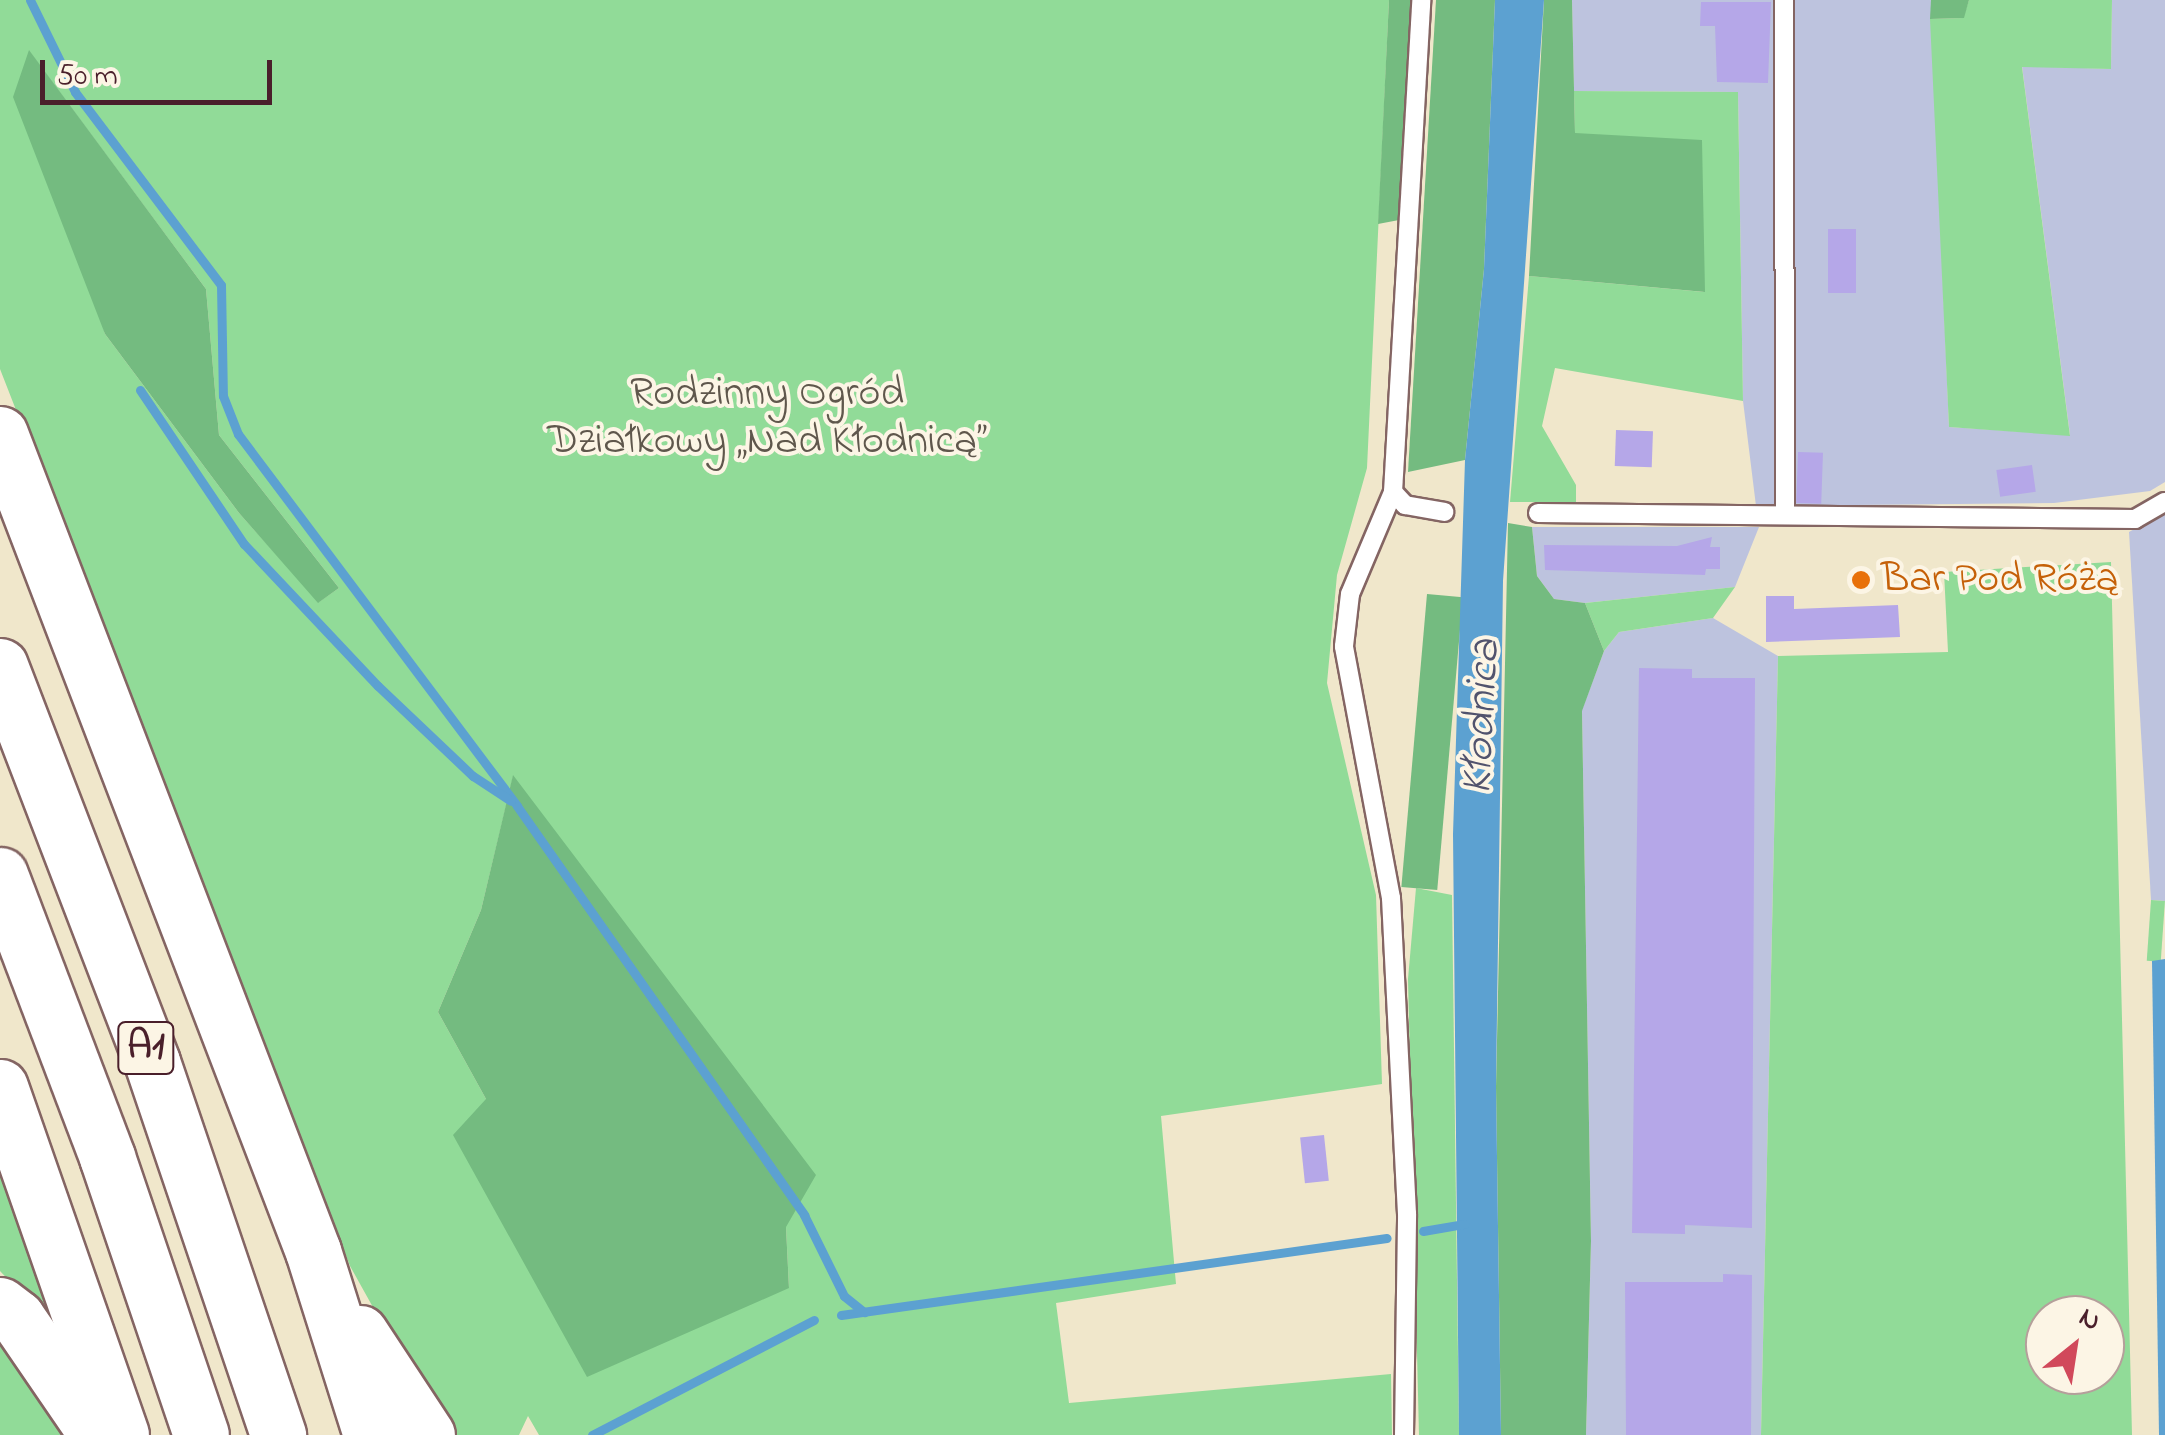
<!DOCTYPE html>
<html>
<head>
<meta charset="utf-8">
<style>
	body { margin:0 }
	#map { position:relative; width:2165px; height:1435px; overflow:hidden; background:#f0e7cb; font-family:"Indie Flower",sans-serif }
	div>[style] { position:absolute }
	.industrial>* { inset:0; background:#bdc3de }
	.green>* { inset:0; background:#91db98; transform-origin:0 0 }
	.forest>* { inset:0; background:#74bb80; transform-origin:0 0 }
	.water>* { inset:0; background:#5ca1d1 }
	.stream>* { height:9px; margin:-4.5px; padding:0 4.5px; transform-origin:4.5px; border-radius:4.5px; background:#5ca1d1 }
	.building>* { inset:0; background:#b5a7e8; transform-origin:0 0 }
	.roads { filter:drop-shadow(2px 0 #846563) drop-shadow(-2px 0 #846563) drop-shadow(0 2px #846563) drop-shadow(0 -2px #846563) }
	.lane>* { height:18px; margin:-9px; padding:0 9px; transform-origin:9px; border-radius:9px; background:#fff }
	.highway>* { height:55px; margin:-27.5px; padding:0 27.5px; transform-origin:27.5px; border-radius:27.5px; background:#fff }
	.dots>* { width:28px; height:28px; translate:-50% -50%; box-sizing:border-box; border:5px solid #fcf5e5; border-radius:50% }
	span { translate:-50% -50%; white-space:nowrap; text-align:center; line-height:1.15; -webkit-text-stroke:8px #fcf5e5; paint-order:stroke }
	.shield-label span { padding:2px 8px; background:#fcf5e5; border:2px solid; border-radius:8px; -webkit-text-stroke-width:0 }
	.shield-label { font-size:40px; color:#4a1f2b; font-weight:700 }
	.park-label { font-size:42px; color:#5f574c }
	.food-label { font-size:42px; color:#c56008 }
	.left { translate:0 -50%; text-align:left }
	.water-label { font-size:45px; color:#51536d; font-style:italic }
	.north { position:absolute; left:2025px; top:1295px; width:100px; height:100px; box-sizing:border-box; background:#fcf5e5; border:2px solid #b59f9b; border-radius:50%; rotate:30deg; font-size:28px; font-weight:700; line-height:40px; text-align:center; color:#4a1f2b }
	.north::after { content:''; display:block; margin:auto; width:35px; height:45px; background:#d1495b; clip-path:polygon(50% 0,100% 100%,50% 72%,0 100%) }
	.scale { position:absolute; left:40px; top:60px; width:232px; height:45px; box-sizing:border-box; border:5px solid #4a1f2b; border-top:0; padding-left:12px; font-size:30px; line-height:35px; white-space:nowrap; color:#4a1f2b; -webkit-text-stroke:8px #fcf5e5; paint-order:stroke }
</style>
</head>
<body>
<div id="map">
	<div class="industrial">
		<i style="clip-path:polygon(1572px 0,1931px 0,1949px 427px,2070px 435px,2022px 66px,2111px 69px,2112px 0,2165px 0,2165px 482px,2150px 491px,2054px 503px,1756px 506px,1743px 401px,1738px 92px,1574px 91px)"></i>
		<i style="clip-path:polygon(2165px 512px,2165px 901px,2151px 900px,2129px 532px)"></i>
		<i style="clip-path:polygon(1532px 527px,1759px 527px,1735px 587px,1585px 603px,1554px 599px,1537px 576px)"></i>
		<i style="clip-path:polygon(1713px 618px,1778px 656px,1761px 1435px,1586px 1435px,1591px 1241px,1582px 710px,1604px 651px,1619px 632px)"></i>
	</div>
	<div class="green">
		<i style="clip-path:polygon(evenodd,0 0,1389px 0,1367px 468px,1337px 575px,1327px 683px,1376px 895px,1382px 1084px,1161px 1116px,1176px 1284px,1056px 1303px,1069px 1403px,1391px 1374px,1392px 1435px,539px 1435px,528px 1416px,519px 1435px,457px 1435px,423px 1397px,350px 1266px,0 369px,0 0,29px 51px,206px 289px,219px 435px,339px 588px,319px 602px,239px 513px,105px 334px,29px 51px,0 0,513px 777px,786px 1227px,789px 1288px,486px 1099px,438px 1012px,481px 910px,513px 777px)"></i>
		<i style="clip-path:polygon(1969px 0,2112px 0,2111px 69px,2022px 67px,2070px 436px,1949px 427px,1930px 19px,1963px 18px)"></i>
		<i style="clip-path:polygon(1574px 91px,1738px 92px,1743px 401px,1555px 368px,1542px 426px,1576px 485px,1576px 502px,1510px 502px,1529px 276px,1704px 292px,1575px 134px)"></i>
		<i style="clip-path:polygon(evenodd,2111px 562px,2132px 1435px,1761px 1435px,1778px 656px,1948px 652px,1944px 572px,2111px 562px,2045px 1315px,2105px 1315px,2105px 1375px,2045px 1375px,2045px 1315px)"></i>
		<i style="clip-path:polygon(1735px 587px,1713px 618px,1619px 632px,1604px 651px,1585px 603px)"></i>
		<i style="clip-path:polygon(1416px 888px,1452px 895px,1459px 1435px,1419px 1435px,1408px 979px)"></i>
		<i style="left:2151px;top:900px;width:14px;height:61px;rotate:4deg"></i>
		<i style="clip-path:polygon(0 1157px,43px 1272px,54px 1328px,0 1271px)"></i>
		<i style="clip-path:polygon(0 1321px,73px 1435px,0 1435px)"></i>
	</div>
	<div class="forest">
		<i style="clip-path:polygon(1389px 0,1414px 0,1399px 220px,1378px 224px)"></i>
		<i style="clip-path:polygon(1436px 0,1495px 0,1484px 269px,1465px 460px,1408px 472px)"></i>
		<i style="clip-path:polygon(1544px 0,1572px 0,1575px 133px,1702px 140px,1705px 292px,1529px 276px)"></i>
		<i style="clip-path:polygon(1931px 0,1969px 0,1964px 18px,1930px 19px)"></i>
		<i style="clip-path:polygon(29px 50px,206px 289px,219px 435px,339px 588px,318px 603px,239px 513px,105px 334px,13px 97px)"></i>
		<i style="clip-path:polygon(1508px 523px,1532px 527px,1537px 576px,1554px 599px,1585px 603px,1604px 651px,1582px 711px,1591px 1241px,1586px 1435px,1501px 1435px,1496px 1087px)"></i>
		<i style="left:1427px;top:594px;width:36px;height:294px;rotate:5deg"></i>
		<i style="clip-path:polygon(513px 775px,816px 1175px,786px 1227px,789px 1288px,587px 1377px,453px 1135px,486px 1099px,438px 1012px,481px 910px)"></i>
	</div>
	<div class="water">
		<i style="clip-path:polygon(1495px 0,1544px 0,1503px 581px,1496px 1087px,1501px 1435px,1459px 1435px,1453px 834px,1465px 460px,1484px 269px)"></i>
		<i style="clip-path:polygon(2165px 959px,2165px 1435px,2159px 1435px,2152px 961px)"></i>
	</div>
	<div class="stream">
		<i style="left:30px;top:0;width:102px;rotate:63.9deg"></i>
		<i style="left:75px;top:92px;width:242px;rotate:52.9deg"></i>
		<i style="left:221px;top:285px;width:111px;rotate:89deg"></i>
		<i style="left:223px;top:396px;width:41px;rotate:68.5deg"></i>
		<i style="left:238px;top:434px;width:465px;rotate:53.1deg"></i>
		<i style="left:517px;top:806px;width:500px;rotate:54.9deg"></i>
		<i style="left:804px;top:1215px;width:90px;rotate:63.7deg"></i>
		<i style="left:844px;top:1296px;width:26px;rotate:39deg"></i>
		<i style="left:140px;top:390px;width:186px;rotate:56deg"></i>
		<i style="left:244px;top:544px;width:195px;rotate:46.7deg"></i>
		<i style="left:378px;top:686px;width:131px;rotate:43.5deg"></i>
		<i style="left:473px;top:776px;width:45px;rotate:33.3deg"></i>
		<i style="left:1423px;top:1231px;width:42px;rotate:-9.7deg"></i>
		<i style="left:841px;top:1315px;width:551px;rotate:-8.03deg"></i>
		<i style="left:592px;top:1435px;width:250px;rotate:-27.4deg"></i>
	</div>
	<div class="building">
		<i style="clip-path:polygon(1701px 2px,1771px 2px,1768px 83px,1717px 82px,1715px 26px,1700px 26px)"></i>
		<i style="left:1828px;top:229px;width:28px;height:64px"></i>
		<i style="left:1616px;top:430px;width:37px;height:36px;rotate:2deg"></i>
		<i style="left:1798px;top:452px;width:25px;height:51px;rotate:2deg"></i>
		<i style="left:2032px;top:465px;width:27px;height:36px;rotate:82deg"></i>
		<i style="clip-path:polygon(1712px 537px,1710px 547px,1720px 547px,1720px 569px,1706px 569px,1705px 575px,1545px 570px,1544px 545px,1677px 546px)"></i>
		<i style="clip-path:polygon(1766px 596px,1794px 596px,1794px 609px,1898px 605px,1900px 637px,1766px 642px)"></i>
		<i style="clip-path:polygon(1639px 668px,1692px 669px,1692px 678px,1755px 678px,1752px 1228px,1685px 1225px,1685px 1234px,1632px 1233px)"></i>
		<i style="left:1324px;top:1135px;width:46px;height:24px;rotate:84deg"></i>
		<i style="clip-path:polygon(1723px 1274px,1752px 1275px,1751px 1435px,1626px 1435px,1625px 1282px,1723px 1282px)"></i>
	</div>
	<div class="roads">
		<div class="lane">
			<i style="left:1784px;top:0;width:515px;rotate:89.89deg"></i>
			<i style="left:1393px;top:492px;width:18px;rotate:47deg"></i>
			<i style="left:1405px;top:505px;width:40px;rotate:10deg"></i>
			<i style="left:1538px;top:513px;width:597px;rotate:0.58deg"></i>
			<i style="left:2135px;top:519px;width:34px;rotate:-30deg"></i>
			<i style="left:1404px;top:1435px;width:221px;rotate:-89.2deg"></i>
			<i style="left:1407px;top:1214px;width:316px;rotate:-92.9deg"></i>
			<i style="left:1391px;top:898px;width:256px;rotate:-100.6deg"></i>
			<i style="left:1344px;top:646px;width:52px;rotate:-83.4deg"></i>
			<i style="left:1350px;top:594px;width:111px;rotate:-67.1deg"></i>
			<i style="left:1393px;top:492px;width:493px;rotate:-86.7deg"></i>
		</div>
		<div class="highway">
			<i style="left:0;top:434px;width:875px;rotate:69.04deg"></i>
			<i style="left:313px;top:1251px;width:193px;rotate:72.5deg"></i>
			<i style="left:0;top:666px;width:424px;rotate:69deg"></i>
			<i style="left:152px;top:1062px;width:394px;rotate:71.3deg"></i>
			<i style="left:0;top:875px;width:302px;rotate:69.2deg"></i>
			<i style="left:107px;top:1157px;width:293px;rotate:71.3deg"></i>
			<i style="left:0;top:1087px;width:368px;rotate:70.8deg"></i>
			<i style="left:0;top:1305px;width:21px;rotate:37deg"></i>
			<i style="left:17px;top:1318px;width:142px;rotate:55.6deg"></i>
			<i style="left:360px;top:1333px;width:122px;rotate:56.7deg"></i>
		</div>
	</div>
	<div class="dots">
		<i style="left:1861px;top:580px;background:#e8710a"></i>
	</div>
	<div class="shield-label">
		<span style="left:146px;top:1048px">A1</span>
	</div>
	<div class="park-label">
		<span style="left:767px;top:418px">Rodzinny Ogród<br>Działkowy „Nad Kłodnicą”</span>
	</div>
	<div class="food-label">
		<span class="left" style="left:1881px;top:580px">Bar Pod Różą</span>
	</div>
	<div class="water-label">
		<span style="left:1483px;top:717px;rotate:-87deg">Kłodnica</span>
	</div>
	<div class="north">N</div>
	<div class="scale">50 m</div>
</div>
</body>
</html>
